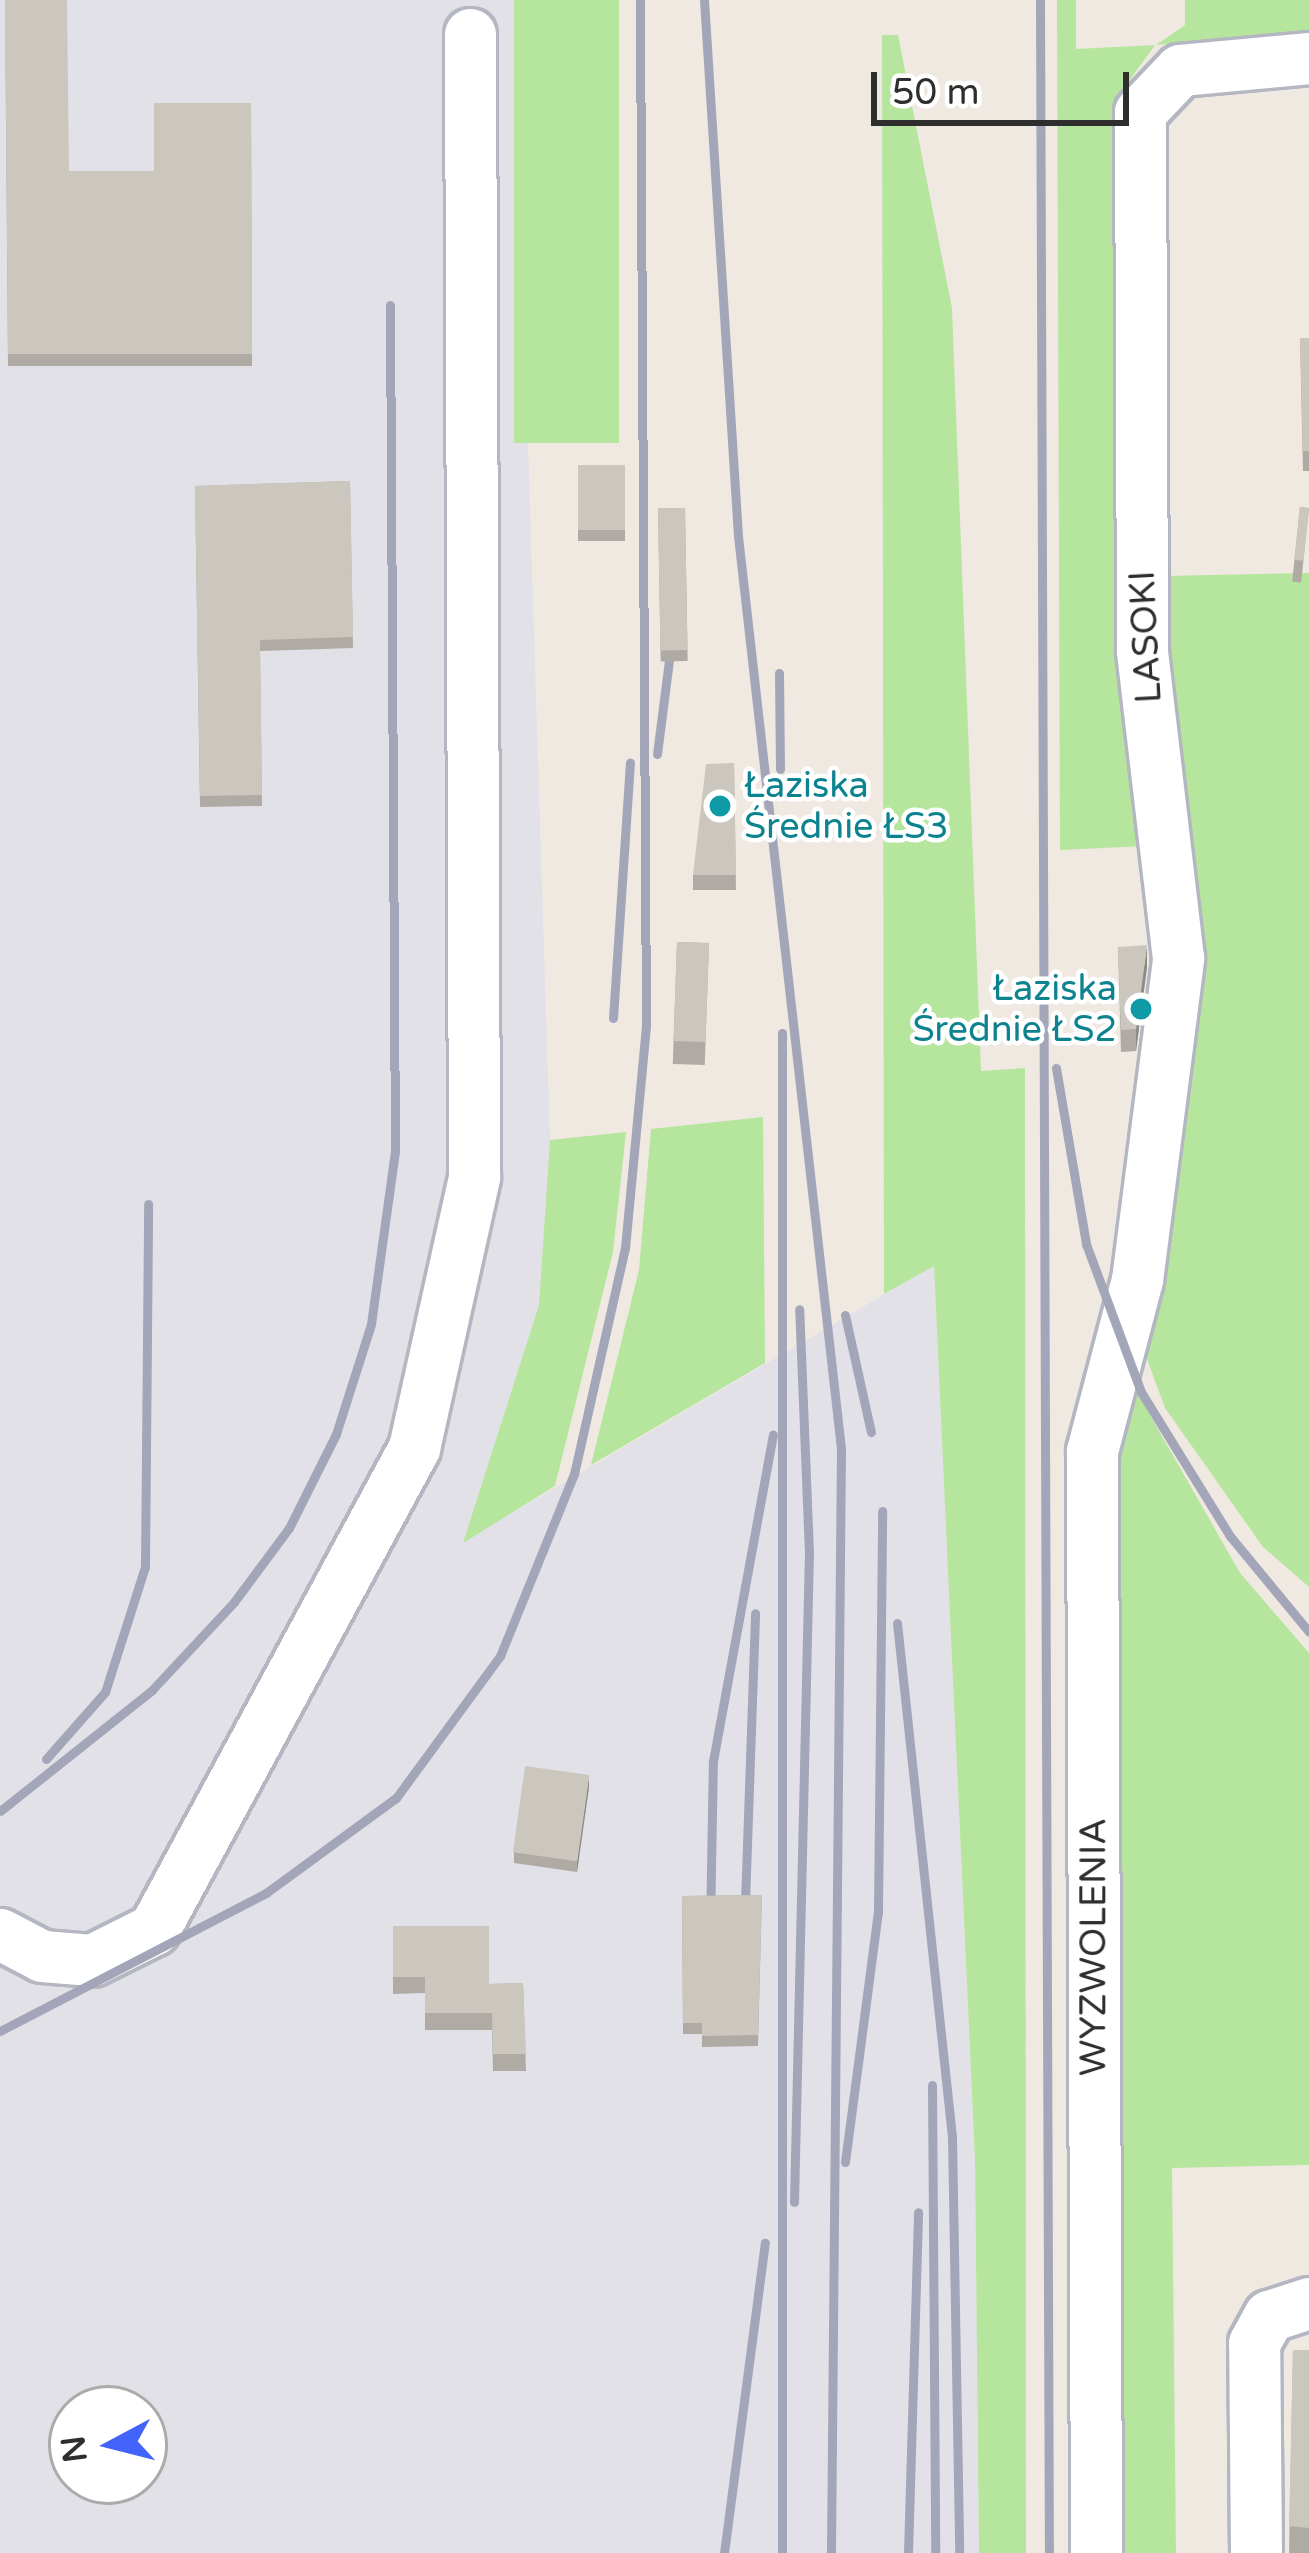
<!DOCTYPE html>
<html>
<head>
<meta charset="utf-8">
<style>
	body { margin:0 }
	#map { position:relative; width:1309px; height:2553px; overflow:hidden; background:#efe9e1; font-family:"Varela Round",sans-serif }
	div>[style] { position:absolute }
	.industrial>* { inset:0; background:#e3e1e8 }
	.green>* { inset:0; background:#b6e59e; transform-origin:0 0 }
	.roads { filter:drop-shadow(3px 0 #b4b7c1) drop-shadow(-3px 0 #b4b7c1) drop-shadow(0 3px #b4b7c1) drop-shadow(0 -3px #b4b7c1) }
	.minor>* { height:51px; margin:-25.5px; padding:0 25.5px; transform-origin:25.5px; border-radius:25.5px; background:#fff }
	.rail>* { height:9px; margin:-4.5px; padding:0 4.5px; transform-origin:4.5px; border-radius:4.5px; background:#a3a6b8 }
	.wall>* { inset:0; background:#afaba4; transform-origin:0 0 }
	.shaded-wall>* { inset:0; background:#8e8b86 }
	.building>* { inset:0; background:#cbc7bf; transform-origin:0 0 }
	.dots>* { width:33px; height:33px; translate:-50% -50%; box-sizing:border-box; border:6px solid #fff; border-radius:50% }
	span { translate:-50% -50%; white-space:nowrap; text-align:center; line-height:1.15; -webkit-text-stroke:9px #fff; paint-order:stroke }
	.street-label { font-size:36px; color:#2e2e2e }
	.culture-label { font-size:36px; color:#0d838f }
	.left { translate:0 -50%; text-align:left }
	.right { translate:-100% -50%; text-align:right }
	.north { position:absolute; left:48px; top:2385px; width:120px; height:120px; box-sizing:border-box; background:#fff; border:3px solid #ababab; border-radius:50%; rotate:263deg; font-size:33px; font-weight:700; line-height:48px; text-align:center; color:#2e2e2e }
	.north::after { content:''; display:block; margin:auto; width:42px; height:54px; background:#4264fb; clip-path:polygon(50% 0,100% 100%,50% 72%,0 100%) }
	.scale { position:absolute; left:871px; top:72px; width:258px; height:54px; box-sizing:border-box; border:6px solid #2e2e2e; border-top:0; padding-left:15px; font-size:36px; line-height:42px; white-space:nowrap; color:#2e2e2e; -webkit-text-stroke:9px #fff; paint-order:stroke }
</style>
</head>
<body>
<div id="map">
	<div class="industrial">
		<i style="clip-path:polygon(evenodd,0 0,514px 0,550px 1140px,539px 1305px,464px 1541px,934px 1265px,975px 2160px,979px 2553px,0 2553px,0 0,72px 2409px,144px 2409px,144px 2481px,72px 2481px,72px 2409px)"></i>
	</div>
	<div class="green">
		<i style="left:514px;top:0;width:105px;height:443px"></i>
		<i style="clip-path:polygon(1057px 0,1076px 0,1076px 49px,1156px 45px,1185px 25px,1185px 0,1309px 0,1309px 33px,1155px 45px,1129px 81px,1120px 120px,1146px 846px,1060px 850px)"></i>
		<i style="clip-path:polygon(882px 35px,898px 35px,952px 308px,981px 1071px,1025px 1068px,1026px 2553px,979px 2553px,975px 2160px,934px 1266px,884px 1294px)"></i>
		<i style="clip-path:polygon(1309px 573px,1309px 1587px,1263px 1547px,1165px 1408px,1140px 1340px,1198px 973px,1164px 576px)"></i>
		<i style="clip-path:polygon(763px 1117px,765px 1363px,591px 1465px,639px 1270px,651px 1129px)"></i>
		<i style="clip-path:polygon(626px 1132px,613px 1252px,555px 1486px,463px 1543px,539px 1305px,550px 1140px)"></i>
		<i style="clip-path:polygon(1127px 1375px,1240px 1573px,1309px 1653px,1309px 2165px,1172px 2168px,1176px 2553px,1111px 2553px,1105px 1545px)"></i>
	</div>
	<div class="roads">
		<div class="minor">
			<i style="left:0;top:1934px;width:47px;rotate:27.6deg"></i>
			<i style="left:42px;top:1956px;width:50px;rotate:4.6deg"></i>
			<i style="left:92px;top:1960px;width:69px;rotate:-26.6deg"></i>
			<i style="left:154px;top:1929px;width:547px;rotate:-61.61deg"></i>
			<i style="left:414px;top:1448px;width:278px;rotate:-77.5deg"></i>
			<i style="left:474px;top:1177px;width:1143px;rotate:-90.2deg"></i>
			<i style="left:1096px;top:2553px;width:1102px;rotate:-90.21deg"></i>
			<i style="left:1092px;top:1451px;width:177px;rotate:-75.3deg"></i>
			<i style="left:1137px;top:1280px;width:325px;rotate:-82.7deg"></i>
			<i style="left:1178px;top:958px;width:310px;rotate:-96.7deg"></i>
			<i style="left:1142px;top:650px;width:538px;rotate:-90.21deg"></i>
			<i style="left:1140px;top:112px;width:58px;rotate:-46.4deg"></i>
			<i style="left:1180px;top:70px;width:130px;rotate:-5.3deg"></i>
			<i style="left:1256px;top:2553px;width:210px;rotate:-90.5deg"></i>
			<i style="left:1254px;top:2343px;width:31px;rotate:-61deg"></i>
			<i style="left:1269px;top:2316px;width:42px;rotate:-18deg"></i>
		</div>
	</div>
	<div class="rail">
		<i style="left:704px;top:0;width:537px;rotate:86.37deg"></i>
		<i style="left:738px;top:536px;width:919px;rotate:83.56deg"></i>
		<i style="left:841px;top:1449px;width:1104px;rotate:90.52deg"></i>
		<i style="left:1040px;top:0;width:2553px;rotate:89.8deg"></i>
		<i style="left:779px;top:673px;width:96px;rotate:89.4deg"></i>
		<i style="left:657px;top:754px;width:126px;rotate:-82.7deg"></i>
		<i style="left:613px;top:1018px;width:256px;rotate:-86.2deg"></i>
		<i style="left:1056px;top:1068px;width:179px;rotate:80.3deg"></i>
		<i style="left:1086px;top:1244px;width:158px;rotate:69.6deg"></i>
		<i style="left:1141px;top:1392px;width:169px;rotate:58.3deg"></i>
		<i style="left:1230px;top:1536px;width:124px;rotate:50.5deg"></i>
		<i style="left:845px;top:1315px;width:120px;rotate:77.5deg"></i>
		<i style="left:897px;top:1623px;width:517px;rotate:83.89deg"></i>
		<i style="left:952px;top:2137px;width:416px;rotate:89deg"></i>
		<i style="left:46px;top:1759px;width:89px;rotate:-48.6deg"></i>
		<i style="left:105px;top:1692px;width:131px;rotate:-72.3deg"></i>
		<i style="left:145px;top:1567px;width:363px;rotate:-89.5deg"></i>
		<i style="left:0;top:1811px;width:194px;rotate:-38.5deg"></i>
		<i style="left:152px;top:1690px;width:120px;rotate:-47deg"></i>
		<i style="left:234px;top:1602px;width:92px;rotate:-53.4deg"></i>
		<i style="left:289px;top:1528px;width:105px;rotate:-63.4deg"></i>
		<i style="left:336px;top:1434px;width:115px;rotate:-72.3deg"></i>
		<i style="left:371px;top:1324px;width:174px;rotate:-82.1deg"></i>
		<i style="left:395px;top:1152px;width:847px;rotate:-90.34deg"></i>
		<i style="left:710px;top:1927px;width:166px;rotate:-89deg"></i>
		<i style="left:713px;top:1761px;width:332px;rotate:-79.6deg"></i>
		<i style="left:744px;top:1931px;width:318px;rotate:-88deg"></i>
		<i style="left:0;top:2031px;width:300px;rotate:-27.4deg"></i>
		<i style="left:266px;top:1893px;width:161px;rotate:-36.2deg"></i>
		<i style="left:396px;top:1798px;width:176px;rotate:-53.8deg"></i>
		<i style="left:500px;top:1656px;width:196px;rotate:-67.9deg"></i>
		<i style="left:574px;top:1474px;width:232px;rotate:-77.3deg"></i>
		<i style="left:625px;top:1248px;width:223px;rotate:-84.6deg"></i>
		<i style="left:646px;top:1026px;width:1026px;rotate:-90.34deg"></i>
		<i style="left:932px;top:2085px;width:468px;rotate:89.6deg"></i>
		<i style="left:845px;top:2162px;width:252px;rotate:-82.5deg"></i>
		<i style="left:878px;top:1912px;width:401px;rotate:-89.4deg"></i>
		<i style="left:794px;top:2202px;width:649px;rotate:-88.68deg"></i>
		<i style="left:809px;top:1553px;width:244px;rotate:-92.3deg"></i>
		<i style="left:724px;top:2553px;width:313px;rotate:-82.5deg"></i>
		<i style="left:782px;top:2553px;width:1520px;rotate:-90deg"></i>
		<i style="left:908px;top:2553px;width:341px;rotate:-88.3deg"></i>
	</div>
	<div class="wall">
		<i style="clip-path:polygon(5px 0,69px 171px,154px 171px,251px 103px,252px 366px,8px 366px)"></i>
		<i style="clip-path:polygon(1300px 338px,1309px 338px,1309px 471px,1303px 471px)"></i>
		<i style="left:578px;top:465px;width:47px;height:76px"></i>
		<i style="clip-path:polygon(350px 481px,353px 648px,260px 651px,262px 806px,200px 807px,195px 486px)"></i>
		<i style="left:1300px;top:507px;width:9px;height:75px;rotate:6deg"></i>
		<i style="left:685px;top:508px;width:153px;height:27px;rotate:89deg"></i>
		<i style="clip-path:polygon(734px 763px,736px 890px,693px 890px,693px 875px)"></i>
		<i style="left:677px;top:942px;width:32px;height:122px;rotate:2deg"></i>
		<i style="clip-path:polygon(1118px 947px,1147px 967px,1136px 1051px,1121px 1052px)"></i>
		<i style="clip-path:polygon(589px 1787px,577px 1872px,514px 1863px,514px 1852px)"></i>
		<i style="clip-path:polygon(762px 1895px,758px 2046px,702px 2047px,702px 2034px,683px 2034px,682px 1896px)"></i>
		<i style="clip-path:polygon(393px 1926px,489px 1984px,523px 1983px,526px 2071px,493px 2071px,492px 2030px,425px 2030px,425px 1993px,393px 1994px)"></i>
		<i style="clip-path:polygon(1293px 2350px,1309px 2350px,1309px 2553px,1289px 2553px)"></i>
	</div>
	<div class="shaded-wall">
		<i style="clip-path:polygon(1147px 945px,1147px 967px,1136px 1051px,1136px 1029px)"></i>
		<i style="clip-path:polygon(589px 1775px,589px 1787px,577px 1872px,577px 1861px)"></i>
	</div>
	<div class="building">
		<i style="clip-path:polygon(5px 0,67px 0,69px 171px,154px 171px,154px 103px,251px 103px,252px 354px,8px 354px)"></i>
		<i style="clip-path:polygon(1300px 338px,1309px 338px,1309px 451px,1303px 451px)"></i>
		<i style="left:578px;top:465px;width:47px;height:65px"></i>
		<i style="clip-path:polygon(350px 481px,353px 637px,260px 640px,262px 795px,200px 796px,195px 486px)"></i>
		<i style="left:1300px;top:507px;width:9px;height:53px;rotate:6deg"></i>
		<i style="left:685px;top:508px;width:142px;height:27px;rotate:89deg"></i>
		<i style="clip-path:polygon(734px 763px,736px 875px,693px 875px,706px 764px)"></i>
		<i style="left:677px;top:942px;width:32px;height:99px;rotate:2deg"></i>
		<i style="clip-path:polygon(1147px 945px,1136px 1029px,1121px 1030px,1118px 947px)"></i>
		<i style="left:525px;top:1766px;width:65px;height:87px;rotate:8deg"></i>
		<i style="clip-path:polygon(762px 1895px,758px 2035px,702px 2036px,702px 2023px,683px 2023px,682px 1896px)"></i>
		<i style="clip-path:polygon(393px 1926px,489px 1926px,489px 1984px,523px 1983px,526px 2054px,493px 2054px,492px 2013px,425px 2013px,425px 1977px,393px 1977px)"></i>
		<i style="clip-path:polygon(1293px 2350px,1309px 2350px,1309px 2528px,1289px 2526px)"></i>
	</div>
	<div class="dots">
		<i style="left:720px;top:806px;background:#0f9aa8"></i>
		<i style="left:1141px;top:1009px;background:#0f9aa8"></i>
	</div>
	<div class="street-label">
		<span style="left:1146px;top:637px;rotate:-93deg">LASOKI</span>
		<span style="left:1094px;top:1947px;rotate:-90deg">WYZWOLENIA</span>
	</div>
	<div class="culture-label">
		<span class="left" style="left:744px;top:806px">Łaziska<br>Średnie ŁS3</span>
		<span class="right" style="left:1117px;top:1009px">Łaziska<br>Średnie ŁS2</span>
	</div>
	<div class="north">N</div>
	<div class="scale">50 m</div>
</div>
</body>
</html>
